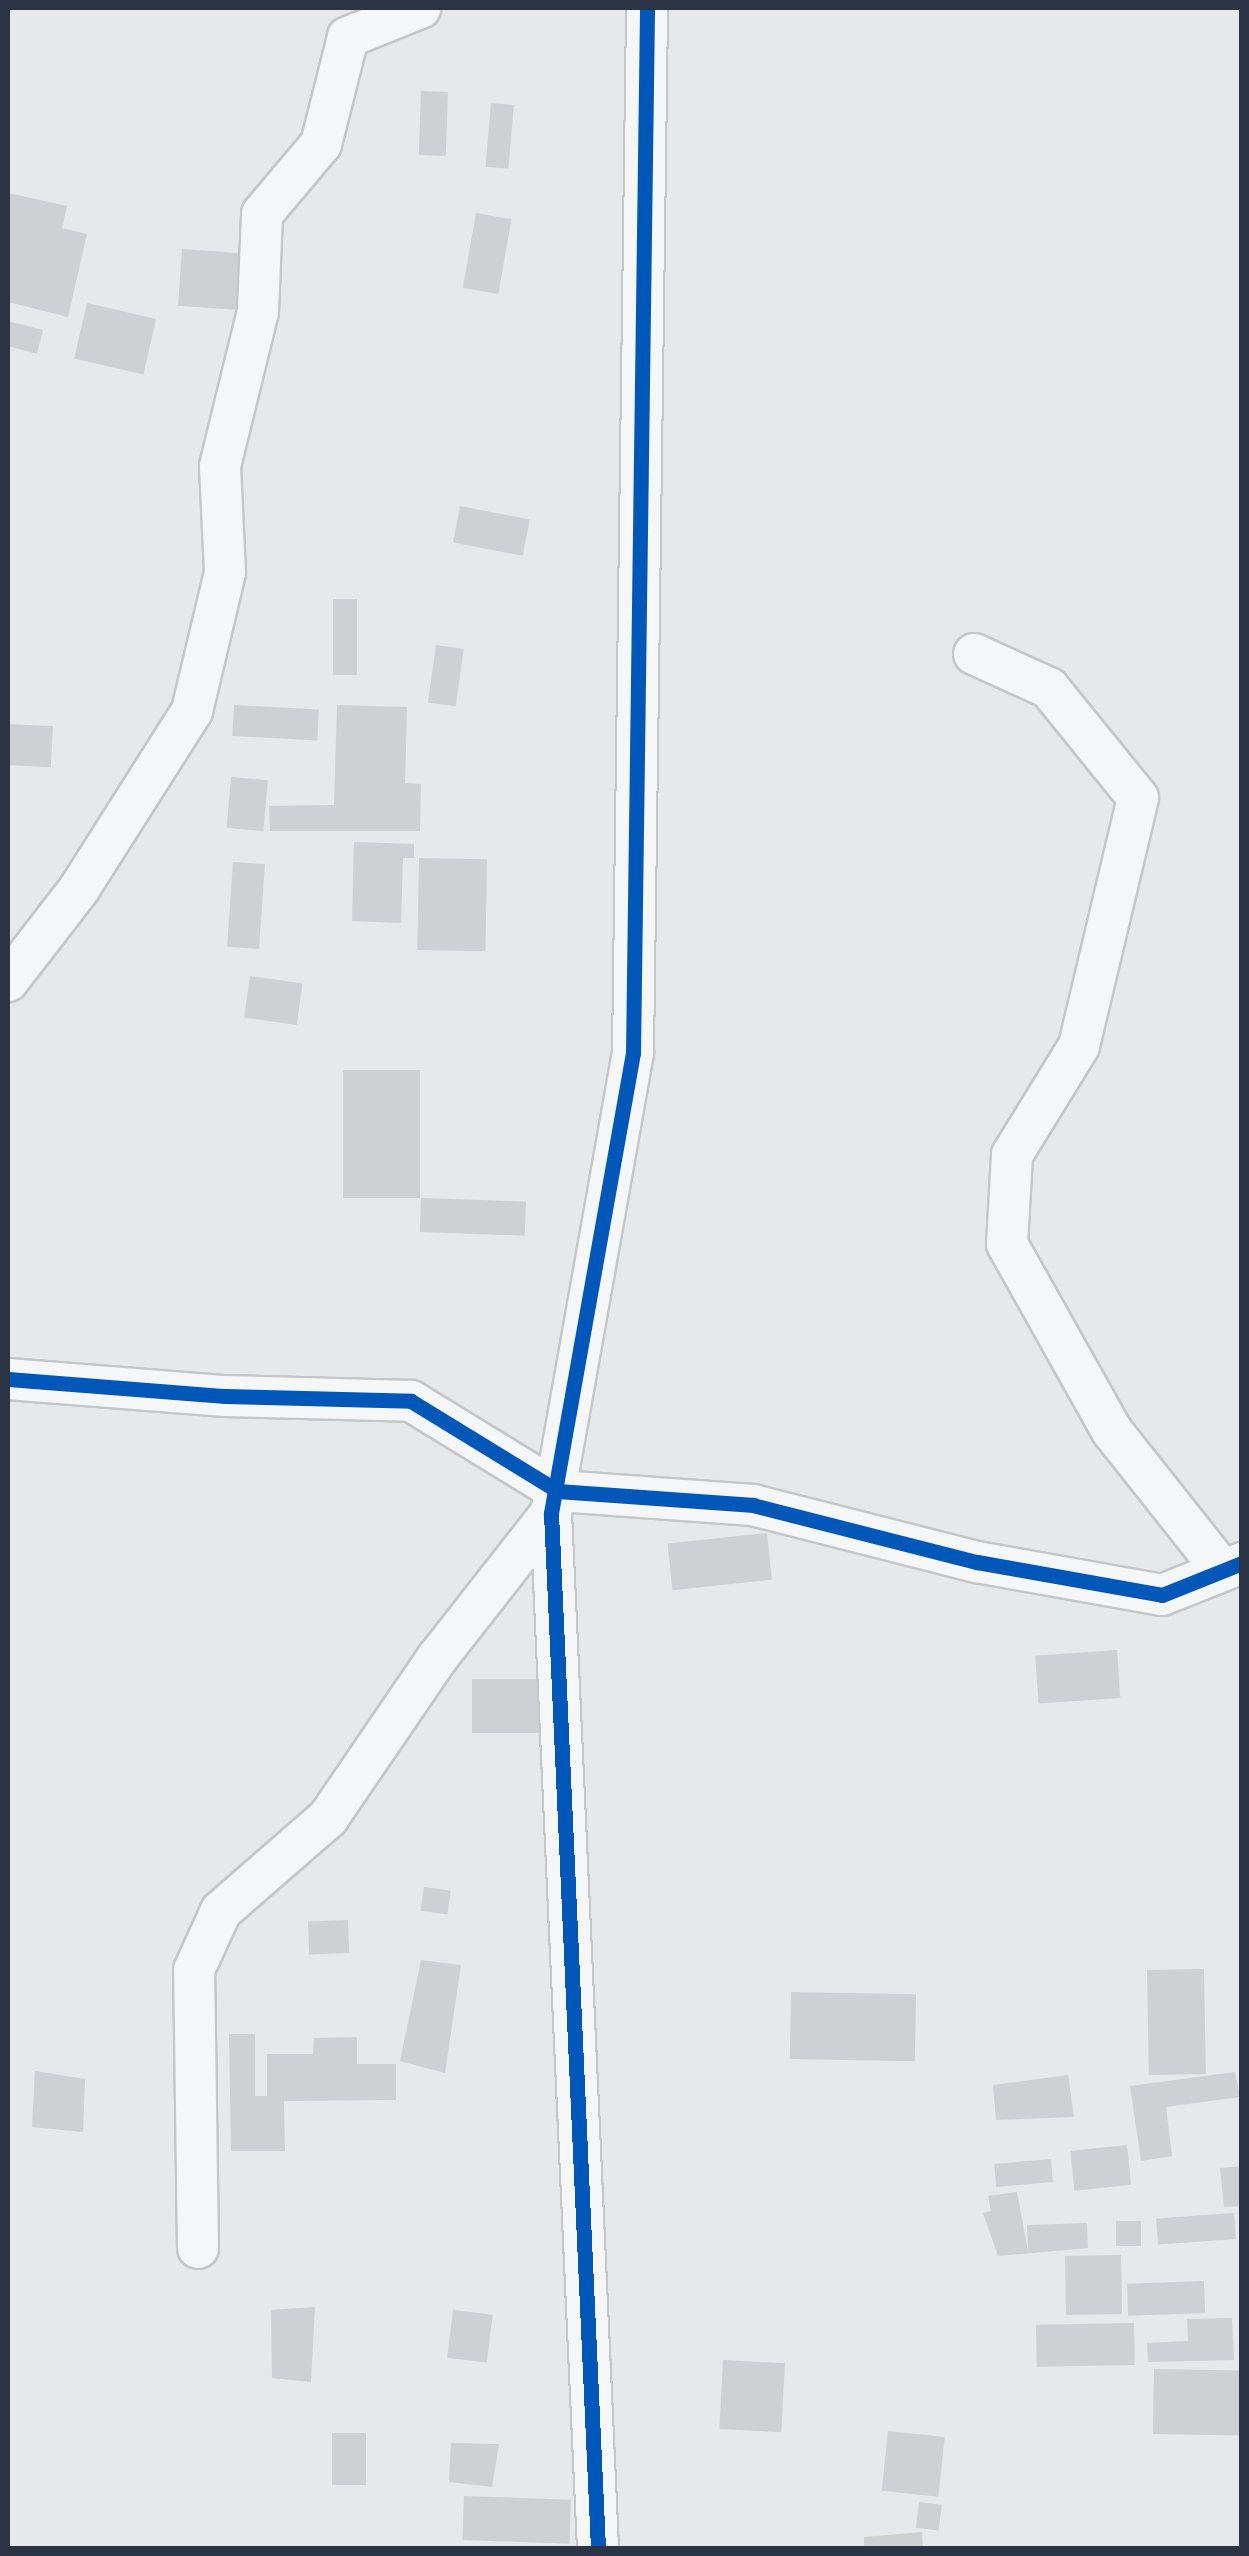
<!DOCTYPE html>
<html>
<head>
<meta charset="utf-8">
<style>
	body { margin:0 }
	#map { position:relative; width:1249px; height:2556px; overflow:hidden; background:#e6e8ea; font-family:"Source Sans 3",sans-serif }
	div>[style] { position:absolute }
	.building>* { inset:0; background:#ced0d3; transform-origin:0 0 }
	.roads { filter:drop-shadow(2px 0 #c4c6c8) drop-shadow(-2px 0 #c4c6c8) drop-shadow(0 2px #c4c6c8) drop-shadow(0 -2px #c4c6c8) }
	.street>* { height:40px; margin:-20px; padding:0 20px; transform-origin:20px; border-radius:20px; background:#f5f6f7 }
	.cycleway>* { height:15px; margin:-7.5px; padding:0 7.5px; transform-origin:7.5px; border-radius:7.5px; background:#0057b8 }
	span { translate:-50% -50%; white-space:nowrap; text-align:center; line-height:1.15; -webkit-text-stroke:8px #f4f6f9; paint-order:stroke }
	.frame { position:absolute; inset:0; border:10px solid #2b3445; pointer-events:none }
</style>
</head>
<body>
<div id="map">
	<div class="building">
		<i style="left:421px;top:91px;width:27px;height:64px;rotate:2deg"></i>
		<i style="left:491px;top:103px;width:23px;height:64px;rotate:5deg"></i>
		<i style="clip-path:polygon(8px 193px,67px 206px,62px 228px,87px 234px,68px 317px,8px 302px)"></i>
		<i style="left:476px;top:213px;width:36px;height:76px;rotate:10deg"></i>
		<i style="left:182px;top:249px;width:61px;height:57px;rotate:4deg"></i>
		<i style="left:87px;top:303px;width:71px;height:57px;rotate:13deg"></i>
		<i style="clip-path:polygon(8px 321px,43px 330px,37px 354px,8px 346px)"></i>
		<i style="left:460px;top:506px;width:71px;height:37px;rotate:11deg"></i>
		<i style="left:333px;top:599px;width:24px;height:76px"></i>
		<i style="left:436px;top:645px;width:28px;height:58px;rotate:8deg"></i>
		<i style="left:234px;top:705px;width:85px;height:31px;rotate:3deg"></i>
		<i style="clip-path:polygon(337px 705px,407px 707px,405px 783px,421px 784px,420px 831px,270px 831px,269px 806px,334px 805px)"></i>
		<i style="left:8px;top:724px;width:45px;height:41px;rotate:3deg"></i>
		<i style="left:231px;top:777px;width:37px;height:51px;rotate:5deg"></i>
		<i style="clip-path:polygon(354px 842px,414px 844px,414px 858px,403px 858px,401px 923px,352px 921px)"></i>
		<i style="left:419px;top:858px;width:68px;height:92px;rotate:1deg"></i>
		<i style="left:233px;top:862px;width:32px;height:85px;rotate:4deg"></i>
		<i style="left:250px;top:976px;width:53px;height:42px;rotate:8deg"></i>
		<i style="left:343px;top:1070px;width:77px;height:128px"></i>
		<i style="left:421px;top:1198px;width:105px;height:34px;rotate:2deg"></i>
		<i style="left:767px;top:1533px;width:47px;height:100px;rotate:84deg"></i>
		<i style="left:1117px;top:1650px;width:48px;height:82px;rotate:86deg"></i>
		<i style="left:472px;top:1679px;width:97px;height:54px"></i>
		<i style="left:424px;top:1887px;width:27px;height:24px;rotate:8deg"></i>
		<i style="left:348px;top:1920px;width:33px;height:40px;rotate:88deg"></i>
		<i style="clip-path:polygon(421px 1960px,461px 1965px,445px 2073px,400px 2061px)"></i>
		<i style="left:1204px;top:1969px;width:105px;height:57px;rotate:89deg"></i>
		<i style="left:791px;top:1992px;width:125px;height:67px;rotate:1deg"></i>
		<i style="clip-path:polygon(229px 2034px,255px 2034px,255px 2096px,267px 2096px,267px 2054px,313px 2054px,314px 2038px,357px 2037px,357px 2064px,396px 2064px,396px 2100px,284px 2101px,285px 2151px,231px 2151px)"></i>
		<i style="clip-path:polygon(35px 2071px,85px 2079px,83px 2132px,32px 2127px)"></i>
		<i style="clip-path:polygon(1235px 2072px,1240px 2097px,1166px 2107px,1172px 2156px,1141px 2161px,1130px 2086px)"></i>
		<i style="clip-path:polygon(1068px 2075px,1074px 2117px,996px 2120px,993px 2085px)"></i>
		<i style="left:1127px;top:2145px;width:40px;height:57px;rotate:84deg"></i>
		<i style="left:1051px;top:2159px;width:23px;height:57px;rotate:85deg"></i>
		<i style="clip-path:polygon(1242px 2166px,1242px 2206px,1224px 2207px,1220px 2168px)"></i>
		<i style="clip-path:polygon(1017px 2192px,1028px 2251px,1027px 2225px,1087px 2223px,1088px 2248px,998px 2256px,983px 2213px,991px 2211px,988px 2196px)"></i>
		<i style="left:1234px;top:2213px;width:26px;height:78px;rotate:86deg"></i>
		<i style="left:1116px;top:2221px;width:25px;height:25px"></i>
		<i style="left:1121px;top:2255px;width:59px;height:56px;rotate:89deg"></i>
		<i style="left:1204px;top:2281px;width:32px;height:77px;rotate:88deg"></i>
		<i style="clip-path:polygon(315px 2307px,311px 2382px,272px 2378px,271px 2310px)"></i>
		<i style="left:453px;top:2310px;width:40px;height:48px;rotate:7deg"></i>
		<i style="clip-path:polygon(1232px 2318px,1234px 2360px,1148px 2362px,1147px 2343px,1188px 2341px,1187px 2319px)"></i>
		<i style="left:1134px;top:2323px;width:42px;height:98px;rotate:89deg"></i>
		<i style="left:723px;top:2360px;width:62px;height:69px;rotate:3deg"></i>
		<i style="left:1154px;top:2369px;width:88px;height:65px;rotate:1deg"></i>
		<i style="left:888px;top:2431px;width:57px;height:60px;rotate:6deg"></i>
		<i style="left:332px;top:2433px;width:34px;height:52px"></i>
		<i style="clip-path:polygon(451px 2443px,499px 2444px,492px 2487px,449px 2482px)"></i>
		<i style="left:464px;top:2496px;width:107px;height:44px;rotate:2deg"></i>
		<i style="left:919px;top:2502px;width:23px;height:26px;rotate:7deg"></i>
		<i style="clip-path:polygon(922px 2532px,923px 2548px,864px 2548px,864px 2537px)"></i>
	</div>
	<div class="roads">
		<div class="street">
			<i style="left:974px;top:654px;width:82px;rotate:24.4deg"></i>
			<i style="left:1049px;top:688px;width:141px;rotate:51deg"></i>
			<i style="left:1138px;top:798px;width:255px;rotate:103.4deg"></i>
			<i style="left:1079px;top:1046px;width:128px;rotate:121.6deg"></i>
			<i style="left:1012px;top:1155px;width:89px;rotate:93.2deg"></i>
			<i style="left:1007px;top:1244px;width:214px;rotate:60.7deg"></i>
			<i style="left:1112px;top:1431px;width:177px;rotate:51.6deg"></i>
			<i style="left:8px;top:981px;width:116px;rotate:-52.3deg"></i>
			<i style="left:79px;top:889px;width:211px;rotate:-57.6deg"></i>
			<i style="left:192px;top:711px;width:143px;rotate:-76.6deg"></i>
			<i style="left:225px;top:572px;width:106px;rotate:-92.7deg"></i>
			<i style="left:220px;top:466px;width:160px;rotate:-76.2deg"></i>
			<i style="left:258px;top:311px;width:97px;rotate:-87.6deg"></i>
			<i style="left:262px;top:214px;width:92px;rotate:-49.9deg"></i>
			<i style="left:321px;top:144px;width:110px;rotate:-75.8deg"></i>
			<i style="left:348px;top:37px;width:78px;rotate:-21.9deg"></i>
			<i style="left:8px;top:1379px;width:218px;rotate:4.5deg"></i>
			<i style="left:225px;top:1396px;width:186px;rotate:1.5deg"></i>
			<i style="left:411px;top:1401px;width:172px;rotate:31.5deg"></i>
			<i style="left:558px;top:1491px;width:196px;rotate:4.1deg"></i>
			<i style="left:753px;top:1505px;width:231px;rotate:14.3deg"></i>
			<i style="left:977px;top:1562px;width:188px;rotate:10.1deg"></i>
			<i style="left:1162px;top:1595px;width:86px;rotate:-21.8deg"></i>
			<i style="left:198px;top:2248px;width:278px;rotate:-90.8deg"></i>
			<i style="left:194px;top:1970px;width:65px;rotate:-65.4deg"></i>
			<i style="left:221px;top:1911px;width:142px;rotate:-41deg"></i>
			<i style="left:328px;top:1818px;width:195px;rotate:-55.7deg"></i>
			<i style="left:438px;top:1657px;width:183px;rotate:-51.9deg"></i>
			<i style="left:598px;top:2548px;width:1036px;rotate:-92.6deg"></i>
			<i style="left:551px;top:1513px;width:467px;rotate:-79.9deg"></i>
			<i style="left:633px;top:1053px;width:1045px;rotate:-89.23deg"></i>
		</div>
	</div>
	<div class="cycleway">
		<i style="left:8px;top:1379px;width:218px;rotate:4.5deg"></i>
		<i style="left:225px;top:1396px;width:186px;rotate:1.5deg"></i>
		<i style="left:411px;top:1401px;width:172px;rotate:31.5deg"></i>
		<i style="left:558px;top:1491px;width:196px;rotate:4.1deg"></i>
		<i style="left:753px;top:1505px;width:231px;rotate:14.3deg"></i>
		<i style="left:977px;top:1562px;width:188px;rotate:10.1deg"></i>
		<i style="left:1162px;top:1595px;width:86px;rotate:-21.8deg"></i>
		<i style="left:598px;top:2548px;width:1036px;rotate:-92.6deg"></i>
		<i style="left:551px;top:1513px;width:467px;rotate:-79.9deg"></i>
		<i style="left:633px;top:1053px;width:1045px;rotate:-89.23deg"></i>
	</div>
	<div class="frame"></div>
</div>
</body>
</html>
